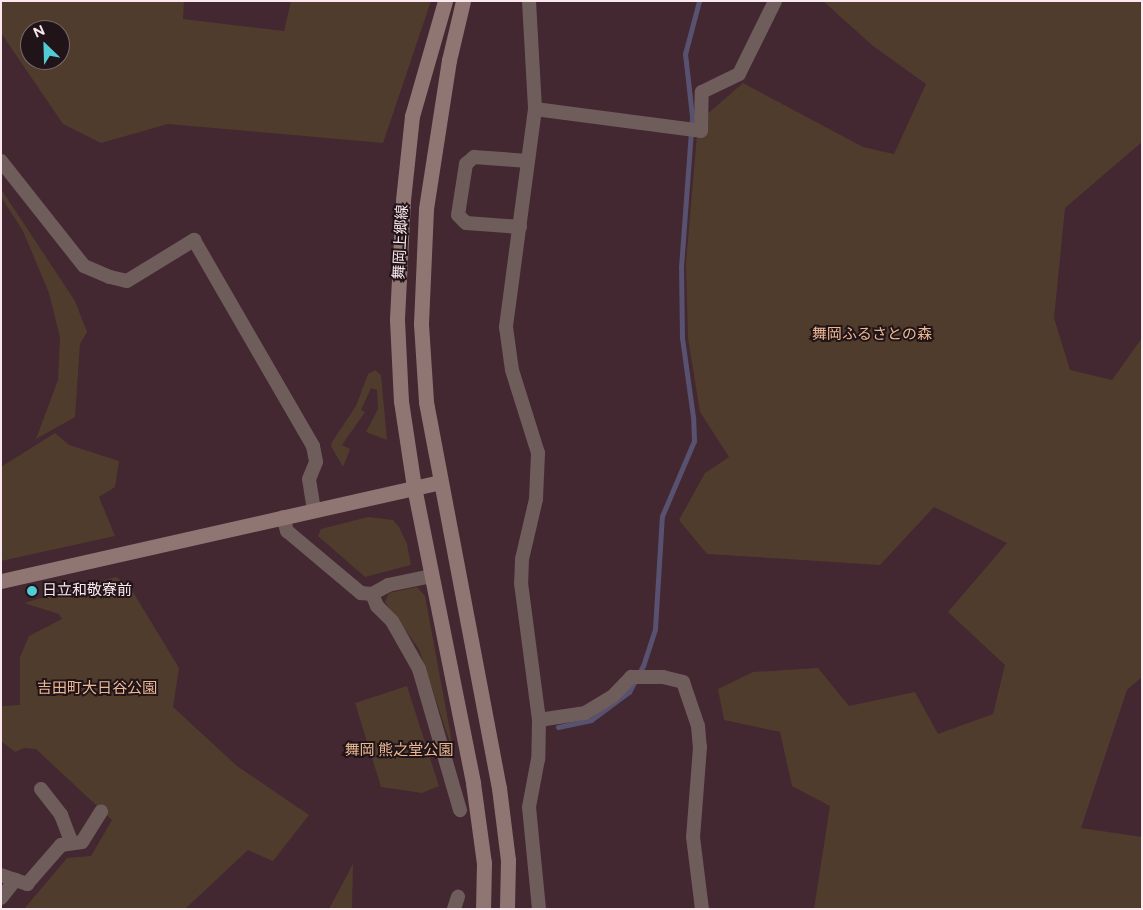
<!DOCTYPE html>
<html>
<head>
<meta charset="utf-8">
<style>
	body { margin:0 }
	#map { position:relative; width:1143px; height:910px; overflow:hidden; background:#432731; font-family:Figtree,"Noto Sans JP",sans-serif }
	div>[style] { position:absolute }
	.green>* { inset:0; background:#503c2d }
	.stream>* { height:5px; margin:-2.5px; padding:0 2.5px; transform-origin:2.5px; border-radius:2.5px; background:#585170 }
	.street>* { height:14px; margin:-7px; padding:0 7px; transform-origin:7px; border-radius:7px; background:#6e5d5b }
	.secondary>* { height:15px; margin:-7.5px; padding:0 7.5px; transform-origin:7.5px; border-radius:7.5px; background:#907673 }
	.dots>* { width:14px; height:14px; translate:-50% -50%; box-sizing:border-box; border:2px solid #211419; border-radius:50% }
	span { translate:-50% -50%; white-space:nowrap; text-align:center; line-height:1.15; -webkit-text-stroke:4px #211419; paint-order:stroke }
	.street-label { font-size:15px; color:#fbe8ee }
	.park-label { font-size:15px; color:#ecb892 }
	.poi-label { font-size:15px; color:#fbe8ee }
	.left { translate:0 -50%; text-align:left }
	.frame { position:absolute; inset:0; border:2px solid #fbe8ee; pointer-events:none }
	.north { position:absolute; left:20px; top:20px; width:50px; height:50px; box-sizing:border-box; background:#211419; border:1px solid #78696e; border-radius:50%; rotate:336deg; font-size:14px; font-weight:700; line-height:20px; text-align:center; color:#fbe8ee }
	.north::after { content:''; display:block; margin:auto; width:18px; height:22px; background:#51ccd4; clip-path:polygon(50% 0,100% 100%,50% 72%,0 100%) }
</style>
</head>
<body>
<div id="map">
	<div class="green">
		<i style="clip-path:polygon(evenodd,1px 1px,184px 1px,183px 19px,284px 31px,291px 1px,431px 1px,383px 143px,168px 124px,101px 143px,63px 124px,1px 33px,1px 1px,30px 30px,60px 30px,60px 60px,30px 60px,30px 30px)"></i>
		<i style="clip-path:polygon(823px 1px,1142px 1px,1142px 142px,1065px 208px,1054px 318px,1070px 370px,1112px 380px,1142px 338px,1142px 677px,1127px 690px,1081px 828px,1142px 837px,1142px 909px,814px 909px,830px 806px,792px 786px,780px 732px,724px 720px,718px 689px,753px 672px,818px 668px,849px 706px,915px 692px,938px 734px,993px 714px,1005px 665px,948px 612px,1007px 543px,934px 507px,880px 565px,707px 554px,679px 520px,705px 473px,729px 457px,700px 412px,688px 338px,686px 263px,698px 122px,743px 83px,863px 147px,894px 154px,926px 84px,873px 46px)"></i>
		<i style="clip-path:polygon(1px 189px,75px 301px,87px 332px,80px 344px,75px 417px,36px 439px,58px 380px,60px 337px,49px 293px,23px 231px,1px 197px)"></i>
		<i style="clip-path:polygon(375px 370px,381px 375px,387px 440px,366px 432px,378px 409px,377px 390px,371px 388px,361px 410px,365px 412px,342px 445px,350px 449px,343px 467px,331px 446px,332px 442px,356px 406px,368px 374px)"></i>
		<i style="clip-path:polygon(55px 433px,69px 445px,119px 461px,115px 487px,99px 497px,115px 536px,1px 561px,1px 467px)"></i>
		<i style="clip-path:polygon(368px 517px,393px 520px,399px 527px,407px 544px,411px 565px,365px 577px,318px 536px,321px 529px)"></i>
		<i style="clip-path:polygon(116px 577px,130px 587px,179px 668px,173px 707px,237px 766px,309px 815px,273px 861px,248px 850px,185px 909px,24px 909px,67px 858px,91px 856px,112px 820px,36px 749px,24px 748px,15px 752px,1px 741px,1px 706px,20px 705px,20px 657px,29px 636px,62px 619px,59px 614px,24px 603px)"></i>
		<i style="clip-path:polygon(417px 587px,425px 596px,455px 758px,419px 649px,385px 602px,389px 593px)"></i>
		<i style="clip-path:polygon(407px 686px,439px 786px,422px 793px,381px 787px,355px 703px)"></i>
		<i style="clip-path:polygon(353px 864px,352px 909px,329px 909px)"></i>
	</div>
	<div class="stream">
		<i style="left:558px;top:727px;width:34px;rotate:-12deg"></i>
		<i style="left:591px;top:720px;width:47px;rotate:-36.4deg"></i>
		<i style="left:629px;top:692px;width:30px;rotate:-62deg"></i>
		<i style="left:643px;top:666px;width:39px;rotate:-72deg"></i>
		<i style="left:655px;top:629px;width:113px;rotate:-86.5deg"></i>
		<i style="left:662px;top:516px;width:82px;rotate:-66.9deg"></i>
		<i style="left:694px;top:441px;width:24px;rotate:-92deg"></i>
		<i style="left:693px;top:417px;width:80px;rotate:-97.9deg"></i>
		<i style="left:682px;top:338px;width:71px;rotate:-90.8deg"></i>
		<i style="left:681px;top:267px;width:151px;rotate:-85.8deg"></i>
		<i style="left:692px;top:116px;width:62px;rotate:-96.4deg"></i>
		<i style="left:685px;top:54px;width:55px;rotate:-75.2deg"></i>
	</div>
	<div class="street">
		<i style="left:529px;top:1px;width:108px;rotate:86.8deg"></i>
		<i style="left:535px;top:109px;width:220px;rotate:97.6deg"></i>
		<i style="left:506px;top:327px;width:43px;rotate:82.1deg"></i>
		<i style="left:512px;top:370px;width:87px;rotate:72.6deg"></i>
		<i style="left:538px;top:453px;width:46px;rotate:92.5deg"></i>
		<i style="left:536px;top:499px;width:62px;rotate:103.1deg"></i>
		<i style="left:522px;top:559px;width:24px;rotate:92deg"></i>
		<i style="left:521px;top:583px;width:138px;rotate:82.5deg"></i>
		<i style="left:539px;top:720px;width:39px;rotate:91deg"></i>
		<i style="left:538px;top:759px;width:49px;rotate:100.6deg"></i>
		<i style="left:529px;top:807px;width:102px;rotate:84.4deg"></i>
		<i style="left:535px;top:109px;width:167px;rotate:7.5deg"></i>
		<i style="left:701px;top:131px;width:39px;rotate:-89deg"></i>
		<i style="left:702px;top:92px;width:41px;rotate:-25.9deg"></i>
		<i style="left:739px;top:74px;width:81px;rotate:-63.7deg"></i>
		<i style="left:1px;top:161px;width:134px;rotate:51.7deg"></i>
		<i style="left:84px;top:266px;width:28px;rotate:23deg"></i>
		<i style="left:110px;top:277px;width:17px;rotate:13deg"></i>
		<i style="left:127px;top:281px;width:79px;rotate:-31.5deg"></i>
		<i style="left:194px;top:240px;width:238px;rotate:60deg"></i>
		<i style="left:313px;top:446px;width:16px;rotate:79deg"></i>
		<i style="left:316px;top:462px;width:18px;rotate:112deg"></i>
		<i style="left:309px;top:479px;width:30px;rotate:81deg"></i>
		<i style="left:520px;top:227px;width:54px;rotate:-175.8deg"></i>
		<i style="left:466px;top:223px;width:11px;rotate:-135deg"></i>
		<i style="left:458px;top:215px;width:52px;rotate:-81.1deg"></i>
		<i style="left:466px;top:164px;width:11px;rotate:-41deg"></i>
		<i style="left:474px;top:157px;width:54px;rotate:4.2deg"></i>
		<i style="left:283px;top:517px;width:15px;rotate:74deg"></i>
		<i style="left:287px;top:531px;width:97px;rotate:40deg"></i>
		<i style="left:361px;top:593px;width:11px;rotate:5deg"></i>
		<i style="left:372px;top:594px;width:18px;rotate:-29deg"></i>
		<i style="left:388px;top:585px;width:45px;rotate:-11.6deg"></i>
		<i style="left:372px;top:594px;width:13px;rotate:67deg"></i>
		<i style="left:377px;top:606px;width:21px;rotate:45deg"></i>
		<i style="left:392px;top:621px;width:55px;rotate:60.6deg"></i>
		<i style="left:419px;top:669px;width:147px;rotate:73.8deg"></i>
		<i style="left:539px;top:720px;width:47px;rotate:-8.7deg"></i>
		<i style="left:585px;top:713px;width:31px;rotate:-31deg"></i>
		<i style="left:612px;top:697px;width:28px;rotate:-46deg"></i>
		<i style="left:631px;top:677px;width:32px"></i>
		<i style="left:663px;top:677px;width:21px;rotate:14deg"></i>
		<i style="left:683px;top:682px;width:46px;rotate:71.2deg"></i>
		<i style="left:698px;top:726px;width:21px;rotate:85deg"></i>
		<i style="left:700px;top:747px;width:90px;rotate:94.4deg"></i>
		<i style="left:693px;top:837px;width:73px;rotate:82.9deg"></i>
		<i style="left:41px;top:789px;width:33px;rotate:52deg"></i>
		<i style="left:61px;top:815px;width:30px;rotate:69deg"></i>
		<i style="left:1px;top:875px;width:28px;rotate:19deg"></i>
		<i style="left:27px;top:884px;width:52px;rotate:-48.9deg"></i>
		<i style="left:61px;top:845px;width:21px;rotate:-8deg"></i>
		<i style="left:82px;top:842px;width:36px;rotate:-58deg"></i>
		<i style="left:1px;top:898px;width:23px;rotate:-52deg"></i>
		<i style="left:454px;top:909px;width:13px;rotate:-72deg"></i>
	</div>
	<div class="secondary">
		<i style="left:445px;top:1px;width:120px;rotate:106deg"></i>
		<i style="left:412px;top:116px;width:84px;rotate:96.1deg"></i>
		<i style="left:403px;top:200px;width:120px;rotate:92.9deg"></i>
		<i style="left:397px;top:320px;width:81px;rotate:87.2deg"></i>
		<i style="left:401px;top:401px;width:87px;rotate:81.4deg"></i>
		<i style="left:414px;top:487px;width:302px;rotate:78.7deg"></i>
		<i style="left:473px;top:783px;width:81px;rotate:82.2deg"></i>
		<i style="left:484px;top:863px;width:46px;rotate:91.2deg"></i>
		<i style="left:463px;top:1px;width:61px;rotate:103.3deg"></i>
		<i style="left:449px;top:60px;width:151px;rotate:98.8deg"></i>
		<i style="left:426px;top:209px;width:115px;rotate:92.5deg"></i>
		<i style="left:421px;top:324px;width:78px;rotate:86.3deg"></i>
		<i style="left:426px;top:402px;width:393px;rotate:79.3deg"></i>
		<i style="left:499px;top:788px;width:73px;rotate:82.9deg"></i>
		<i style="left:508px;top:860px;width:49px;rotate:91.2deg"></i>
		<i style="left:1px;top:581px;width:450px;rotate:-12.7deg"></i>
	</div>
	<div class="dots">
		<i style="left:32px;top:591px;background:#51ccd4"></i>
	</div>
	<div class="street-label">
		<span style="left:401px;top:242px;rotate:-87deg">舞岡上郷線</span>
	</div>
	<div class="park-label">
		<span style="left:872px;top:335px">舞岡ふるさとの森</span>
		<span style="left:97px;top:689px">吉田町大日谷公園</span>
		<span style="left:399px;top:751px">舞岡 熊之堂公園</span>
	</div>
	<div class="poi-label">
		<span class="left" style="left:42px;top:591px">日立和敬寮前</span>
	</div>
	<div class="frame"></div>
	<div class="north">N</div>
</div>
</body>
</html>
